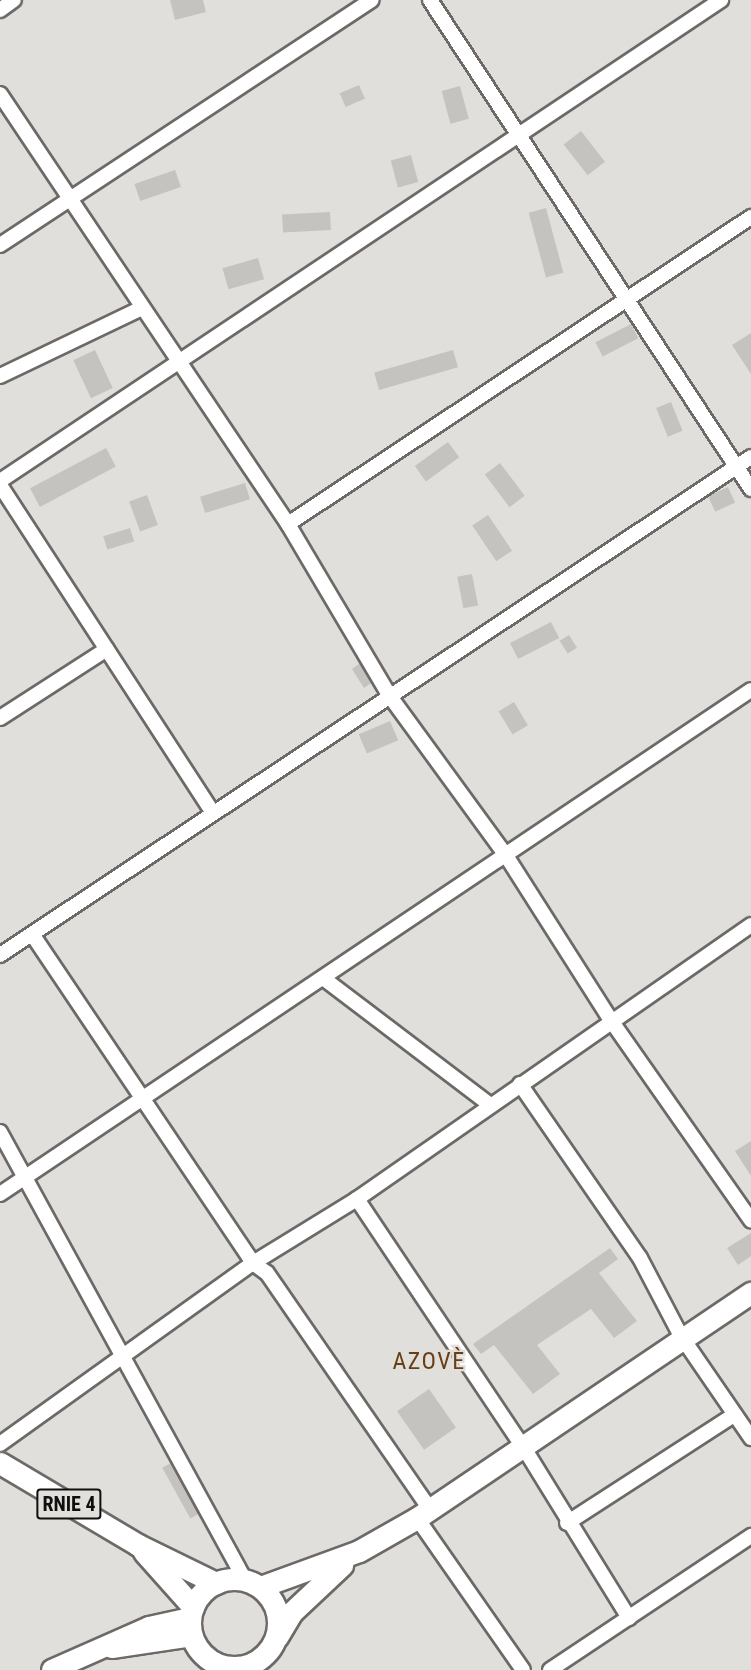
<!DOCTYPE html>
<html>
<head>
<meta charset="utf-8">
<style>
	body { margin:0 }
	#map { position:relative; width:751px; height:1670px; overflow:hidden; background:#e1dfdc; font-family:"Roboto Condensed",sans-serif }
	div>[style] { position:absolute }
	.building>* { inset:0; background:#c5c3bf; transform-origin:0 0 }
	.roads { filter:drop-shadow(2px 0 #6c6967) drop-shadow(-2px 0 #6c6967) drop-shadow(0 2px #6c6967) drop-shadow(0 -2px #6c6967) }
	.street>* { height:14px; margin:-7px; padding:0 7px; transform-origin:7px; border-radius:7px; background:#fff }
	.secondary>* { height:20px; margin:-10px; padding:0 10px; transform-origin:10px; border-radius:10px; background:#fff }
	.primary>* { height:21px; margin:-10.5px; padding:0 10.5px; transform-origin:10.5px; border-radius:10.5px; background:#fff }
	.primary>.ring { margin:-10.5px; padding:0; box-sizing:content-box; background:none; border:21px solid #fff; border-radius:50% }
	span { translate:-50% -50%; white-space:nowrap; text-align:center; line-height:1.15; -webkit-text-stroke:4.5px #e1dfdc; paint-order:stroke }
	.shield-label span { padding:2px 4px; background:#e1dfdc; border:2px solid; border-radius:4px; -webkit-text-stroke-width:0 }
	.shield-label { font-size:20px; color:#100f0e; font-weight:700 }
	.quarter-label { font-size:24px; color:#683f14; letter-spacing:1.5px }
</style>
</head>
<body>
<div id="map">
	<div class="building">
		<i style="clip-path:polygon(170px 0,203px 0,206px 12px,175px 20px)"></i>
		<i style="left:359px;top:85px;width:15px;height:21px;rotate:67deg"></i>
		<i style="left:460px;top:86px;width:34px;height:19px;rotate:75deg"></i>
		<i style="left:581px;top:131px;width:39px;height:22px;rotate:52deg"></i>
		<i style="left:411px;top:155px;width:28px;height:21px;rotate:75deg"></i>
		<i style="left:175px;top:170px;width:18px;height:43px;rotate:71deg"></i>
		<i style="left:546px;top:208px;width:67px;height:18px;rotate:75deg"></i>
		<i style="left:330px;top:212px;width:18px;height:48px;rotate:87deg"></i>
		<i style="left:258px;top:258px;width:22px;height:37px;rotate:74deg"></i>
		<i style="left:631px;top:324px;width:16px;height:40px;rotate:63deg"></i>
		<i style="clip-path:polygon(751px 333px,751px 374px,732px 345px)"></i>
		<i style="left:95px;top:350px;width:42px;height:24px;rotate:65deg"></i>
		<i style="left:453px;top:350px;width:18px;height:82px;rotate:74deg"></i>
		<i style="left:671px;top:402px;width:31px;height:16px;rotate:68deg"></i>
		<i style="left:448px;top:442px;width:19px;height:41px;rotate:54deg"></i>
		<i style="left:106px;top:448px;width:21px;height:86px;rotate:62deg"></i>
		<i style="left:500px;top:463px;width:41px;height:19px;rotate:53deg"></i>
		<i style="left:245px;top:483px;width:17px;height:47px;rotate:73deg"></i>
		<i style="left:728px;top:487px;width:17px;height:22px;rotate:65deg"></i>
		<i style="left:147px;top:495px;width:32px;height:19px;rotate:70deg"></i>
		<i style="left:488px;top:515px;width:43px;height:19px;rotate:56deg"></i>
		<i style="left:130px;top:528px;width:14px;height:28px;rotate:73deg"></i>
		<i style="left:472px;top:574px;width:32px;height:15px;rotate:79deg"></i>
		<i style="left:551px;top:622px;width:18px;height:46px;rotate:63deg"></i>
		<i style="left:569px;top:635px;width:15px;height:11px;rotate:58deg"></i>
		<i style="clip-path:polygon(360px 663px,371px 683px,364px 688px,352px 669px)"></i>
		<i style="left:514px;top:702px;width:27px;height:18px;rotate:59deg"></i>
		<i style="left:390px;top:721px;width:21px;height:34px;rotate:67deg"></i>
		<i style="clip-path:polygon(751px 1141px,751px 1176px,735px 1151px)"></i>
		<i style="clip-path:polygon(751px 1233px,751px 1256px,738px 1265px,727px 1248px)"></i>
		<i style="clip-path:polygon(610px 1248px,618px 1259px,599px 1273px,637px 1321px,614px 1338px,591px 1309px,537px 1345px,560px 1374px,533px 1394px,494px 1345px,481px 1354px,473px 1344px)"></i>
		<i style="left:429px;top:1389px;width:47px;height:39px;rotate:55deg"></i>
		<i style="left:171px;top:1463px;width:58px;height:10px;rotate:61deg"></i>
	</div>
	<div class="roads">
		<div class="street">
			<i style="left:430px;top:0;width:585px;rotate:56.72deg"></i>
			<i style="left:0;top:10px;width:17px;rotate:-36deg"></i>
			<i style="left:0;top:94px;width:518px;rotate:56.19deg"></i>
			<i style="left:288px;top:524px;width:199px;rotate:59.4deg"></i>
			<i style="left:389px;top:695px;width:197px;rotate:53.9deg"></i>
			<i style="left:505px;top:854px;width:196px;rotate:57.5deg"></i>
			<i style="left:610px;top:1019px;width:246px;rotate:55deg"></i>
			<i style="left:0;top:245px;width:445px;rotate:-33.4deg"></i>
			<i style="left:0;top:376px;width:157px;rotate:-25.6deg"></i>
			<i style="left:0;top:481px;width:867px;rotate:-33.71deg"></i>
			<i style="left:0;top:485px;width:391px;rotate:57deg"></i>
			<i style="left:288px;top:524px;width:556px;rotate:-33.55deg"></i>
			<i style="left:0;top:718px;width:127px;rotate:-32.8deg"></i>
			<i style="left:32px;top:934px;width:396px;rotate:56.1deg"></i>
			<i style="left:253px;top:1263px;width:17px;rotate:36deg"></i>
			<i style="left:267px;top:1273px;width:287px;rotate:55.4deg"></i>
			<i style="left:0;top:955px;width:901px;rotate:-33.55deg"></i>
			<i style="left:323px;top:978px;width:208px;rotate:37.2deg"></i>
			<i style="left:520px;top:1084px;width:211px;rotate:55.4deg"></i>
			<i style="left:640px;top:1258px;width:88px;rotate:62.3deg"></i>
			<i style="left:681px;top:1336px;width:124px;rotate:55.5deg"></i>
			<i style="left:0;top:1132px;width:511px;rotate:61.33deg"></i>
			<i style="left:0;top:1194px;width:904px;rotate:-33.87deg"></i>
			<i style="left:357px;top:1199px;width:300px;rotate:56.2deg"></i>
			<i style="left:524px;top:1448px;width:200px;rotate:58.3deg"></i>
			<i style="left:0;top:1444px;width:311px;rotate:-35.6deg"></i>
			<i style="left:253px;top:1263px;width:122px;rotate:-31.6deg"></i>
			<i style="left:357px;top:1199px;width:480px;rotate:-34.8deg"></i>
			<i style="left:417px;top:1518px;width:185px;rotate:55.1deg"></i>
			<i style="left:567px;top:1523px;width:199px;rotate:-32.9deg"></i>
			<i style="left:550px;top:1670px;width:242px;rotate:-33.7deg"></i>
		</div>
		<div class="secondary">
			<i style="left:112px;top:1648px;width:81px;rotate:-8.5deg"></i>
			<i style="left:52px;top:1670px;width:106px;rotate:-23.9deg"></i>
			<i style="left:149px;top:1627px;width:42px;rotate:-12.4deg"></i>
		</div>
		<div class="primary">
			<i style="left:0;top:1463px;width:161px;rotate:30.7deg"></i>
			<i style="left:138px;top:1545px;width:87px;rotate:26deg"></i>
			<i style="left:144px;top:1552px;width:74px;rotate:48.3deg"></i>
			<i class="ring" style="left:190px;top:1579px;width:67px;height:67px"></i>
			<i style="left:260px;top:1587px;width:105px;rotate:-20deg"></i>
			<i style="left:359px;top:1551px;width:67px;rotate:-29.6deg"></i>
			<i style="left:417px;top:1518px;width:403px;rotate:-34deg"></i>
			<i style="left:277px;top:1637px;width:29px;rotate:-59deg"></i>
			<i style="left:292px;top:1612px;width:69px;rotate:-43.2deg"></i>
		</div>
	</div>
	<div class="shield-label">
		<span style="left:69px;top:1504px">RNIE 4</span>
	</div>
	<div class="quarter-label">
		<span style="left:429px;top:1362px">AZOVÈ</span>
	</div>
</div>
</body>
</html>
